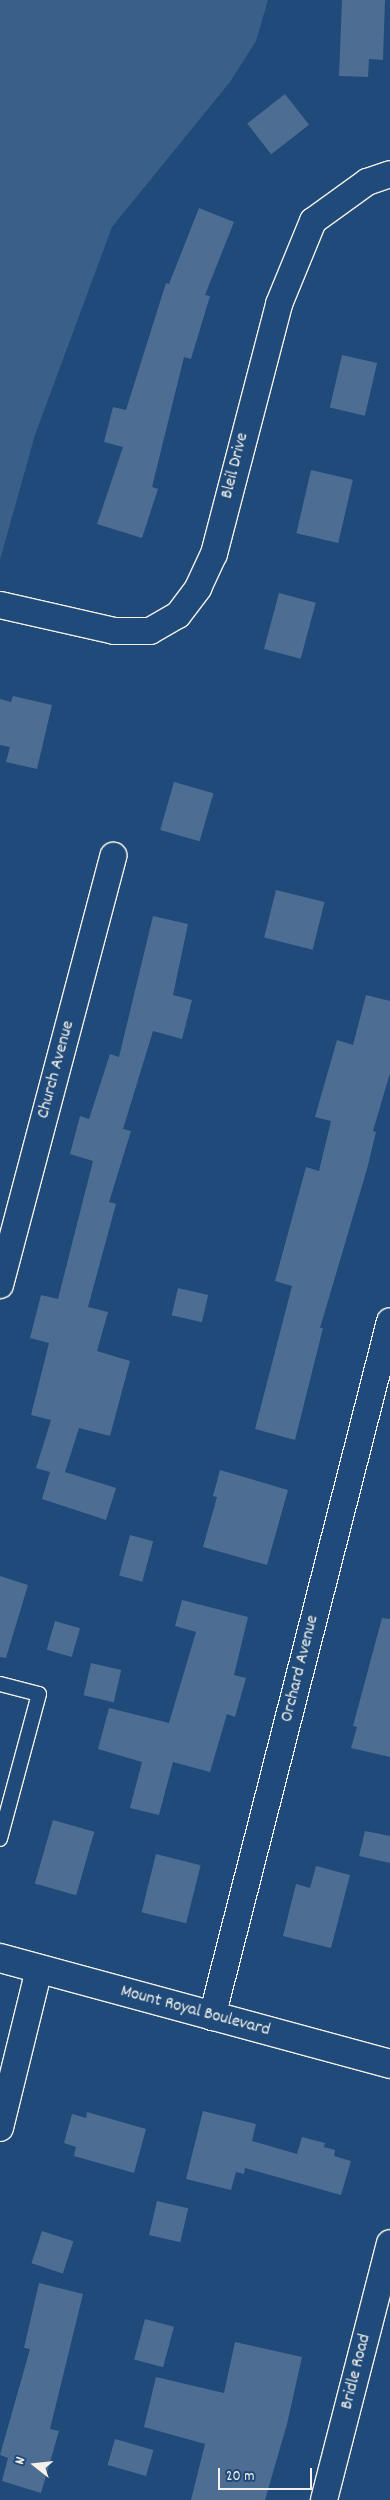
<!DOCTYPE html>
<html>
<head>
<meta charset="utf-8">
<style>
	body { margin:0 }
	#map { position:relative; width:390px; height:2500px; overflow:hidden; background:#1f4a7a; font-family:Dekko,sans-serif }
	div>[style] { position:absolute }
	.green>* { inset:0; background:#3a5f88 }
	.building>* { inset:0; background:#4d6e92; transform-origin:0 0 }
	.roads { filter:drop-shadow(1px 0 #f4f1e8) drop-shadow(-1px 0 #f4f1e8) drop-shadow(0 1px #f4f1e8) drop-shadow(0 -1px #f4f1e8) }
	.service>* { height:14px; margin:-7px; padding:0 7px; transform-origin:7px; border-radius:7px; background:#1f4a7a }
	.minor>* { height:26px; margin:-13px; padding:0 13px; transform-origin:13px; border-radius:13px; background:#1f4a7a }
	.secondary>* { height:28px; margin:-14px; padding:0 14px; transform-origin:14px; border-radius:14px; background:#1f4a7a }
	span { translate:-50% -50%; white-space:nowrap; text-align:center; line-height:1.15; -webkit-text-stroke:4px #1f4a7a; paint-order:stroke }
	.street-label { font-size:18px; color:#f4f1e8 }
	.north { position:absolute; left:10px; top:2440px; width:50px; height:50px; -webkit-text-stroke:4px #1f4a7a; paint-order:stroke; rotate:286deg; font-size:14px; font-weight:700; line-height:20px; text-align:center; color:#f4f1e8 }
	.north::after { content:''; display:block; margin:auto; width:18px; height:22px; background:#f4f1e8; clip-path:polygon(50% 0,100% 100%,50% 72%,0 100%) }
	.scale { position:absolute; left:218px; top:2468px; width:94px; height:22px; box-sizing:border-box; border:2px solid #f4f1e8; border-top:0; padding-left:6px; font-size:15px; line-height:18px; white-space:nowrap; color:#f4f1e8; -webkit-text-stroke:4px #1f4a7a; paint-order:stroke }
</style>
</head>
<body>
<div id="map">
	<div class="green">
		<i style="clip-path:polygon(0 0,268px 0,256px 41px,230px 82px,112px 227px,35px 435px,0 560px)"></i>
	</div>
	<div class="building">
		<i style="clip-path:polygon(342px 0,385px 0,383px 60px,369px 59px,368px 77px,339px 76px)"></i>
		<i style="left:285px;top:94px;width:39px;height:48px;rotate:52deg"></i>
		<i style="clip-path:polygon(199px 208px,234px 222px,205px 295px,210px 296px,191px 359px,184px 357px,152px 487px,158px 489px,142px 538px,97px 524px,123px 447px,104px 442px,113px 407px,126px 410px,166px 283px,169px 284px)"></i>
		<i style="left:342px;top:355px;width:36px;height:54px;rotate:13deg"></i>
		<i style="left:311px;top:470px;width:43px;height:65px;rotate:13deg"></i>
		<i style="left:279px;top:593px;width:38px;height:58px;rotate:15deg"></i>
		<i style="clip-path:polygon(13px 696px,52px 705px,37px 769px,6px 762px,10px 747px,0 745px,0 699px,11px 702px)"></i>
		<i style="left:174px;top:782px;width:41px;height:50px;rotate:16deg"></i>
		<i style="left:276px;top:890px;width:50px;height:49px;rotate:14deg"></i>
		<i style="clip-path:polygon(153px 916px,188px 924px,173px 995px,192px 1000px,182px 1039px,153px 1031px,123px 1129px,131px 1131px,109px 1202px,116px 1204px,88px 1307px,108px 1312px,97px 1351px,130px 1361px,110px 1436px,79px 1428px,65px 1472px,116px 1488px,106px 1520px,42px 1499px,50px 1472px,36px 1468px,51px 1420px,31px 1415px,49px 1343px,30px 1338px,41px 1295px,58px 1299px,93px 1161px,70px 1154px,80px 1116px,89px 1119px,110px 1054px,119px 1057px)"></i>
		<i style="clip-path:polygon(366px 995px,390px 1001px,390px 1073px,373px 1131px,376px 1132px,367px 1169px,320px 1328px,323px 1328px,295px 1440px,255px 1429px,292px 1286px,275px 1281px,306px 1167px,319px 1171px,331px 1121px,315px 1117px,337px 1040px,353px 1045px)"></i>
		<i style="left:178px;top:1288px;width:31px;height:28px;rotate:13deg"></i>
		<i style="clip-path:polygon(220px 1470px,288px 1490px,267px 1565px,203px 1547px,217px 1497px,213px 1496px)"></i>
		<i style="left:130px;top:1535px;width:24px;height:42px;rotate:15deg"></i>
		<i style="clip-path:polygon(0 1576px,28px 1585px,6px 1658px,0 1657px)"></i>
		<i style="clip-path:polygon(182px 1600px,248px 1617px,234px 1675px,246px 1678px,235px 1717px,227px 1714px,210px 1772px,173px 1762px,159px 1815px,130px 1808px,142px 1762px,98px 1749px,109px 1708px,169px 1723px,196px 1632px,175px 1626px)"></i>
		<i style="clip-path:polygon(382px 1618px,390px 1619px,390px 1757px,351px 1748px,357px 1727px,353px 1726px)"></i>
		<i style="left:55px;top:1621px;width:26px;height:30px;rotate:16deg"></i>
		<i style="left:91px;top:1663px;width:31px;height:33px;rotate:13deg"></i>
		<i style="left:53px;top:1820px;width:43px;height:66px;rotate:16deg"></i>
		<i style="clip-path:polygon(365px 1831px,390px 1836px,390px 1863px,359px 1856px)"></i>
		<i style="left:156px;top:1854px;width:46px;height:60px;rotate:14deg"></i>
		<i style="clip-path:polygon(316px 1866px,350px 1875px,331px 1948px,283px 1936px,296px 1884px,310px 1888px)"></i>
		<i style="clip-path:polygon(203px 2111px,256px 2124px,252px 2141px,297px 2154px,302px 2137px,325px 2143px,324px 2147px,335px 2150px,334px 2156px,351px 2161px,341px 2195px,245px 2168px,244px 2174px,236px 2172px,231px 2190px,186px 2179px)"></i>
		<i style="clip-path:polygon(87px 2112px,146px 2129px,134px 2173px,74px 2156px,76px 2147px,64px 2143px,72px 2114px,86px 2118px)"></i>
		<i style="left:157px;top:2201px;width:32px;height:35px;rotate:13deg"></i>
		<i style="left:42px;top:2231px;width:33px;height:34px;rotate:18deg"></i>
		<i style="clip-path:polygon(39px 2283px,83px 2294px,50px 2429px,59px 2431px,41px 2493px,2px 2481px,8px 2458px,0 2455px,30px 2349px,24px 2348px)"></i>
		<i style="left:145px;top:2319px;width:30px;height:42px;rotate:15deg"></i>
		<i style="clip-path:polygon(235px 2342px,302px 2357px,287px 2424px,265px 2500px,191px 2500px,205px 2444px,144px 2427px,156px 2377px,224px 2393px)"></i>
		<i style="left:115px;top:2439px;width:40px;height:27px;rotate:16deg"></i>
	</div>
	<div class="roads">
		<div class="service">
			<i style="left:0;top:1684px;width:40px;rotate:14.4deg"></i>
			<i style="left:39px;top:1694px;width:150px;rotate:105.1deg"></i>
		</div>
		<div class="minor">
			<i style="left:0;top:605px;width:117px;rotate:12.8deg"></i>
			<i style="left:114px;top:631px;width:36px"></i>
			<i style="left:150px;top:631px;width:32px;rotate:-30deg"></i>
			<i style="left:178px;top:615px;width:34px;rotate:-53deg"></i>
			<i style="left:198px;top:588px;width:38px;rotate:-65deg"></i>
			<i style="left:214px;top:554px;width:258px;rotate:-75.4deg"></i>
			<i style="left:279px;top:304px;width:90px;rotate:-67.7deg"></i>
			<i style="left:313px;top:221px;width:67px;rotate:-35.8deg"></i>
			<i style="left:367px;top:182px;width:24px;rotate:-19deg"></i>
			<i style="left:0;top:1285px;width:444px;rotate:-75.2deg"></i>
			<i style="left:212px;top:2017px;width:718px;rotate:-75.65deg"></i>
			<i style="left:0;top:2128px;width:164px;rotate:-76.2deg"></i>
			<i style="left:324px;top:2500px;width:265px;rotate:-75.6deg"></i>
		</div>
		<div class="secondary">
			<i style="left:0;top:1958px;width:404px;rotate:15.2deg"></i>
		</div>
	</div>
	<div class="street-label">
		<span style="left:236px;top:466px;rotate:-76deg">Bleil Drive</span>
		<span style="left:57px;top:1070px;rotate:-75deg">Church Avenue</span>
		<span style="left:301px;top:1669px;rotate:-76deg">Orchard Avenue</span>
		<span style="left:195px;top:2012px;rotate:15deg">Mount Royal Boulevard</span>
		<span style="left:357px;top:2372px;rotate:-76deg">Bridle Road</span>
	</div>
	<div class="north">N</div>
	<div class="scale">20 m</div>
</div>
</body>
</html>
